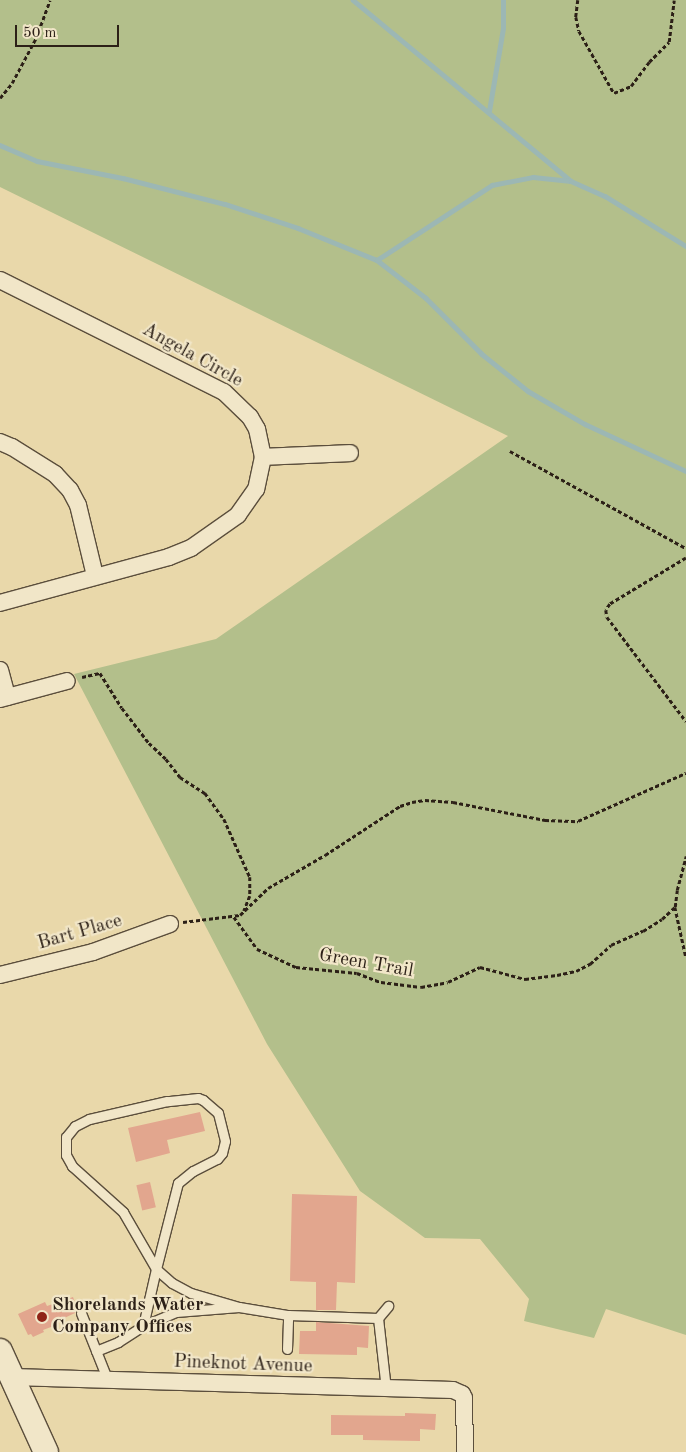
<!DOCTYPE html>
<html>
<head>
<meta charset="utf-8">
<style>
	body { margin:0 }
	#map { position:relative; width:686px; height:1452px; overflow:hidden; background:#e9d8aa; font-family:"Old Standard TT",serif }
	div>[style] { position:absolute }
	.green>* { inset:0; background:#b3bf8b }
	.stream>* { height:4.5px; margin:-2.25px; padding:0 2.25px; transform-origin:2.25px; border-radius:2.25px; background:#9cb7b4 }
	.building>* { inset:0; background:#e2a68e; transform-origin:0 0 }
	.path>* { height:2.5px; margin-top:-1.25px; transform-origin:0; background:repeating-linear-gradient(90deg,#2c2017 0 4px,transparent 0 6.5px) }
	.roads { filter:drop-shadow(1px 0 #5b4e3c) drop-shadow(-1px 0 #5b4e3c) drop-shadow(0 1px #5b4e3c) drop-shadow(0 -1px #5b4e3c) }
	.lane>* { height:9px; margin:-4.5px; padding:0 4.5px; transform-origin:4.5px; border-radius:4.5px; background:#f1e6c8 }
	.street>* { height:16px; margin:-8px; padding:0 8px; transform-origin:8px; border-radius:8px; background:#f1e6c8 }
	.secondary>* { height:24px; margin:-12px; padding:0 12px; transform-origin:12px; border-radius:12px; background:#f1e6c8 }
	.dots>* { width:14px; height:14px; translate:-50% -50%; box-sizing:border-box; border:2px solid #f1e6c8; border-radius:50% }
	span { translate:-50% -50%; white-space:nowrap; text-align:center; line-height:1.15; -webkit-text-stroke:4.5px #f1e6c8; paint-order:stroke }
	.street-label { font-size:19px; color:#2c2017 }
	.poi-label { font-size:19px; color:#2c2017; font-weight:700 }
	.left { translate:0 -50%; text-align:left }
	.scale { position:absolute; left:15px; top:25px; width:104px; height:22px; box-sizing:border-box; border:2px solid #2c2017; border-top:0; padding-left:6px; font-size:15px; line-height:18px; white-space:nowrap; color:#2c2017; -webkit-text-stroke:4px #f1e6c8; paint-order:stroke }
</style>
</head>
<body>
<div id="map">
	<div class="green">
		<i style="clip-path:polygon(0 0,686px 0,686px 1335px,606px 1309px,594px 1338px,524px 1321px,529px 1299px,480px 1239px,425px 1238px,360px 1191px,267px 1044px,74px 674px,216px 639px,508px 436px,0 187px)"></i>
	</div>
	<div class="stream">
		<i style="left:353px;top:0;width:283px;rotate:39.7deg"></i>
		<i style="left:489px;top:111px;width:84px;rotate:-80.4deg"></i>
		<i style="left:503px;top:28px;width:28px;rotate:-90deg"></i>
		<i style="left:0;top:145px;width:40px;rotate:23.4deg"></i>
		<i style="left:37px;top:161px;width:88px;rotate:11.2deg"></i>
		<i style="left:123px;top:178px;width:105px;rotate:14.3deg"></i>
		<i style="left:225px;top:204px;width:77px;rotate:18.2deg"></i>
		<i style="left:298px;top:228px;width:85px;rotate:22.1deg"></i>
		<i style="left:377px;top:260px;width:62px;rotate:37.8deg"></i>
		<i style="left:426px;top:298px;width:79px;rotate:45deg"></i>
		<i style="left:482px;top:354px;width:59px;rotate:38.8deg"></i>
		<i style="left:528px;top:391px;width:66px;rotate:30.1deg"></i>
		<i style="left:585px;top:424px;width:111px;rotate:25deg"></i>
		<i style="left:377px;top:260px;width:137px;rotate:-33.1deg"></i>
		<i style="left:492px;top:185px;width:42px;rotate:-11deg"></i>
		<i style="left:533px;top:177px;width:38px;rotate:6deg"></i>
		<i style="left:571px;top:181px;width:37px;rotate:24deg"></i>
		<i style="left:605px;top:196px;width:95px;rotate:31.7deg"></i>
	</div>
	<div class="building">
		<i style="clip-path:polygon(200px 1112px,205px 1131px,167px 1140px,170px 1153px,136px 1162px,128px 1128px)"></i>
		<i style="left:150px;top:1182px;width:26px;height:14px;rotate:77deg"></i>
		<i style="clip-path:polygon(292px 1194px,357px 1196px,355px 1283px,337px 1282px,336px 1310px,316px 1310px,316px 1282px,290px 1281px)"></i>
		<i style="clip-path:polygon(73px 1297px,77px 1308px,75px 1313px,58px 1321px,59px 1324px,43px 1330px,44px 1332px,33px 1337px,31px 1334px,28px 1335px,18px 1314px,45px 1302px,47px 1306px)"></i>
		<i style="clip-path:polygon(316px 1322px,369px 1326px,368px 1348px,357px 1347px,357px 1355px,299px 1354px,300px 1331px,316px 1331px)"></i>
		<i style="clip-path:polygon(405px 1413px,436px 1414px,435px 1430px,420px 1429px,420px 1441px,363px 1440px,363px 1435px,331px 1435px,331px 1415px,405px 1416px)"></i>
	</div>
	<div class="path">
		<i style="left:578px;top:0;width:17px;rotate:97deg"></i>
		<i style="left:576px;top:17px;width:14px;rotate:78deg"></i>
		<i style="left:579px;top:31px;width:71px;rotate:60.6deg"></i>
		<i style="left:614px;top:93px;width:18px;rotate:-22deg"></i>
		<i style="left:631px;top:86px;width:30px;rotate:-53deg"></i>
		<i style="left:649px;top:62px;width:28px;rotate:-45deg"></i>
		<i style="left:669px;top:42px;width:42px;rotate:-83.2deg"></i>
		<i style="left:0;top:98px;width:19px;rotate:-51deg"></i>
		<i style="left:12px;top:83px;width:51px;rotate:-61.9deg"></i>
		<i style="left:36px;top:38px;width:40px;rotate:-69.8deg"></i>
		<i style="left:510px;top:451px;width:201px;rotate:28.9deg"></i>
		<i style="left:686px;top:558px;width:89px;rotate:148.8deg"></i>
		<i style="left:610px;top:604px;width:7px;rotate:124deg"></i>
		<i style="left:606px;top:610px;width:7px;rotate:82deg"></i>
		<i style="left:607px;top:617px;width:131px;rotate:52.8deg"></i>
		<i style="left:82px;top:677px;width:18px;rotate:-13deg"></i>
		<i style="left:100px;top:673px;width:41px;rotate:57.8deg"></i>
		<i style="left:122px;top:708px;width:44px;rotate:52.4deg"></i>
		<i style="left:149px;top:743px;width:23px;rotate:43deg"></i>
		<i style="left:166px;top:759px;width:23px;rotate:52deg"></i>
		<i style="left:180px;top:777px;width:30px;rotate:33deg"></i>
		<i style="left:205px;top:793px;width:32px;rotate:54deg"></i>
		<i style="left:224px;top:819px;width:64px;rotate:65.9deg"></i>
		<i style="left:250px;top:877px;width:19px;rotate:90deg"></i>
		<i style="left:250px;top:896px;width:16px;rotate:112deg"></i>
		<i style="left:675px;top:907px;width:51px;rotate:77.6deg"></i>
		<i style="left:234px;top:917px;width:39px;rotate:54deg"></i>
		<i style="left:257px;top:949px;width:43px;rotate:24.8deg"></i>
		<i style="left:296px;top:967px;width:61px;rotate:5.6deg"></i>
		<i style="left:357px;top:973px;width:26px;rotate:21deg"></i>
		<i style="left:381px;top:982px;width:40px;rotate:7.1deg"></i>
		<i style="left:421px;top:987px;width:27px;rotate:-10deg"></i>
		<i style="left:448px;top:982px;width:35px;rotate:-25deg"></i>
		<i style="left:480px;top:967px;width:47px;rotate:14.9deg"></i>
		<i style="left:525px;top:979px;width:32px;rotate:-7deg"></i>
		<i style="left:557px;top:975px;width:19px;rotate:-12deg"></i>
		<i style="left:576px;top:971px;width:16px;rotate:-27deg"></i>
		<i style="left:590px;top:964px;width:28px;rotate:-42deg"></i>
		<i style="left:611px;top:945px;width:35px;rotate:-24deg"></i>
		<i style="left:643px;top:931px;width:22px;rotate:-32deg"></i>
		<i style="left:662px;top:919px;width:18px;rotate:-43deg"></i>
		<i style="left:675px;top:907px;width:17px;rotate:-83deg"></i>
		<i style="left:677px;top:890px;width:35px;rotate:-75deg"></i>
		<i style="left:183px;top:922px;width:57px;rotate:-7deg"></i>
		<i style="left:240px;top:915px;width:39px;rotate:-44deg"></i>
		<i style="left:268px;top:888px;width:66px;rotate:-30.1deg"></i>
		<i style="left:325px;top:855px;width:90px;rotate:-33.2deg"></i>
		<i style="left:400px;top:806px;width:13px;rotate:-18deg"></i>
		<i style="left:412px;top:802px;width:13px;rotate:-9deg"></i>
		<i style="left:425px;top:800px;width:28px;rotate:4deg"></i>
		<i style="left:453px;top:802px;width:94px;rotate:11.1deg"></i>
		<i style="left:545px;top:820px;width:33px;rotate:2deg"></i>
		<i style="left:578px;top:821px;width:118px;rotate:-24deg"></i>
	</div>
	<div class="roads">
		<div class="lane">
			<i style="left:81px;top:1313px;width:73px;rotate:68.3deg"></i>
			<i style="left:378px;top:1318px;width:71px;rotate:83.6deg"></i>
			<i style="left:143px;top:1326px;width:36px;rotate:-23deg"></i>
			<i style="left:176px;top:1312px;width:63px;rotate:-4.5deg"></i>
			<i style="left:239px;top:1307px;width:50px;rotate:9.3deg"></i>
			<i style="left:288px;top:1315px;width:90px;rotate:1.9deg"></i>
			<i style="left:378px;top:1318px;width:16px;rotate:-50deg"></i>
			<i style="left:287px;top:1349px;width:34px;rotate:-88deg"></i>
			<i style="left:96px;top:1351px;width:24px;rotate:-22deg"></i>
			<i style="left:118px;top:1342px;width:30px;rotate:-33deg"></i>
			<i style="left:143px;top:1326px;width:58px;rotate:-77.2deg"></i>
			<i style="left:156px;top:1269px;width:89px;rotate:-75.7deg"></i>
			<i style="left:178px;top:1183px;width:19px;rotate:-39deg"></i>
			<i style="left:193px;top:1171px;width:27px;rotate:-27deg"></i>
			<i style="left:217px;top:1159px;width:8px;rotate:-50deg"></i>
			<i style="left:222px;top:1153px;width:12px;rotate:-76deg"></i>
			<i style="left:225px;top:1141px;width:29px;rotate:-104deg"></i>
			<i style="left:218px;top:1113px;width:20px;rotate:-139deg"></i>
			<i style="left:203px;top:1100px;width:5px;rotate:-158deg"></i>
			<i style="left:198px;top:1098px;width:31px;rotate:174deg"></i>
			<i style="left:167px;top:1101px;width:80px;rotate:167deg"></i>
			<i style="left:89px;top:1119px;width:16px;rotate:153deg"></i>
			<i style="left:75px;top:1126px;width:14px;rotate:129deg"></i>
			<i style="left:66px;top:1137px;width:18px;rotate:90deg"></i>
			<i style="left:66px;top:1155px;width:13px;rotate:61deg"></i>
			<i style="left:72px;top:1166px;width:69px;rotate:42deg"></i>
			<i style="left:123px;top:1212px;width:66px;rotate:59.9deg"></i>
			<i style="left:156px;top:1269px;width:21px;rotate:41deg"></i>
			<i style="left:172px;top:1283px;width:21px;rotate:28deg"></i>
			<i style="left:191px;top:1293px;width:50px;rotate:16.3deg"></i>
		</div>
		<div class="street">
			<i style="left:0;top:280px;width:250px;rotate:26.6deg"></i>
			<i style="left:224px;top:392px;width:36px;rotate:44deg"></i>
			<i style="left:250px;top:417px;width:14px;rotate:60deg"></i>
			<i style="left:257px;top:429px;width:29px;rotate:78deg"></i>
			<i style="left:263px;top:457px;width:33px;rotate:102deg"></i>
			<i style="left:256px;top:489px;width:32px;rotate:125deg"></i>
			<i style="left:238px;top:515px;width:57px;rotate:144.9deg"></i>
			<i style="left:191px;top:548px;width:24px;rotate:158deg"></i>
			<i style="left:169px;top:557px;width:175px;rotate:164.8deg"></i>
			<i style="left:0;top:442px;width:13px;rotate:23deg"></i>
			<i style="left:12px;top:447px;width:51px;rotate:32.1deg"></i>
			<i style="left:55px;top:474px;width:22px;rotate:47deg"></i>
			<i style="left:70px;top:490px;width:17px;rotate:62deg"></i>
			<i style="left:78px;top:505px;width:73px;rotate:76.5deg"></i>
			<i style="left:263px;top:457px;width:87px;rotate:-2.6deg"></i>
			<i style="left:0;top:670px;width:28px;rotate:75deg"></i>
			<i style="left:0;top:699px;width:69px;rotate:-15deg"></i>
			<i style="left:0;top:975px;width:96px;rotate:-13.9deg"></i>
			<i style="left:93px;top:952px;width:82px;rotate:-20deg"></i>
			<i style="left:12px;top:1377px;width:441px;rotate:1.7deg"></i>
			<i style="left:453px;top:1390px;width:10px;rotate:24deg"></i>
			<i style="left:462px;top:1394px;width:4px;rotate:63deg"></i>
			<i style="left:464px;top:1398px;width:54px;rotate:88.9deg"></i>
		</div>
		<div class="secondary">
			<i style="left:0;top:1351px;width:111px;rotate:65.5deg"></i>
		</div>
	</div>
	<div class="dots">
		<i style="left:42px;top:1317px;background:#8f2418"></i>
	</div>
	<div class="street-label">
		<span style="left:192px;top:356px;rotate:29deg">Angela Circle</span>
		<span style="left:80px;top:933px;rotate:-16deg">Bart Place</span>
		<span style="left:366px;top:964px;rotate:10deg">Green Trail</span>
		<span style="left:243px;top:1365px;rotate:2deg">Pineknot Avenue</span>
	</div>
	<div class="poi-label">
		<span class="left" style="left:52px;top:1317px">Shorelands Water<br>Company Offices</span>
	</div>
	<div class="scale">50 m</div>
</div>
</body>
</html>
